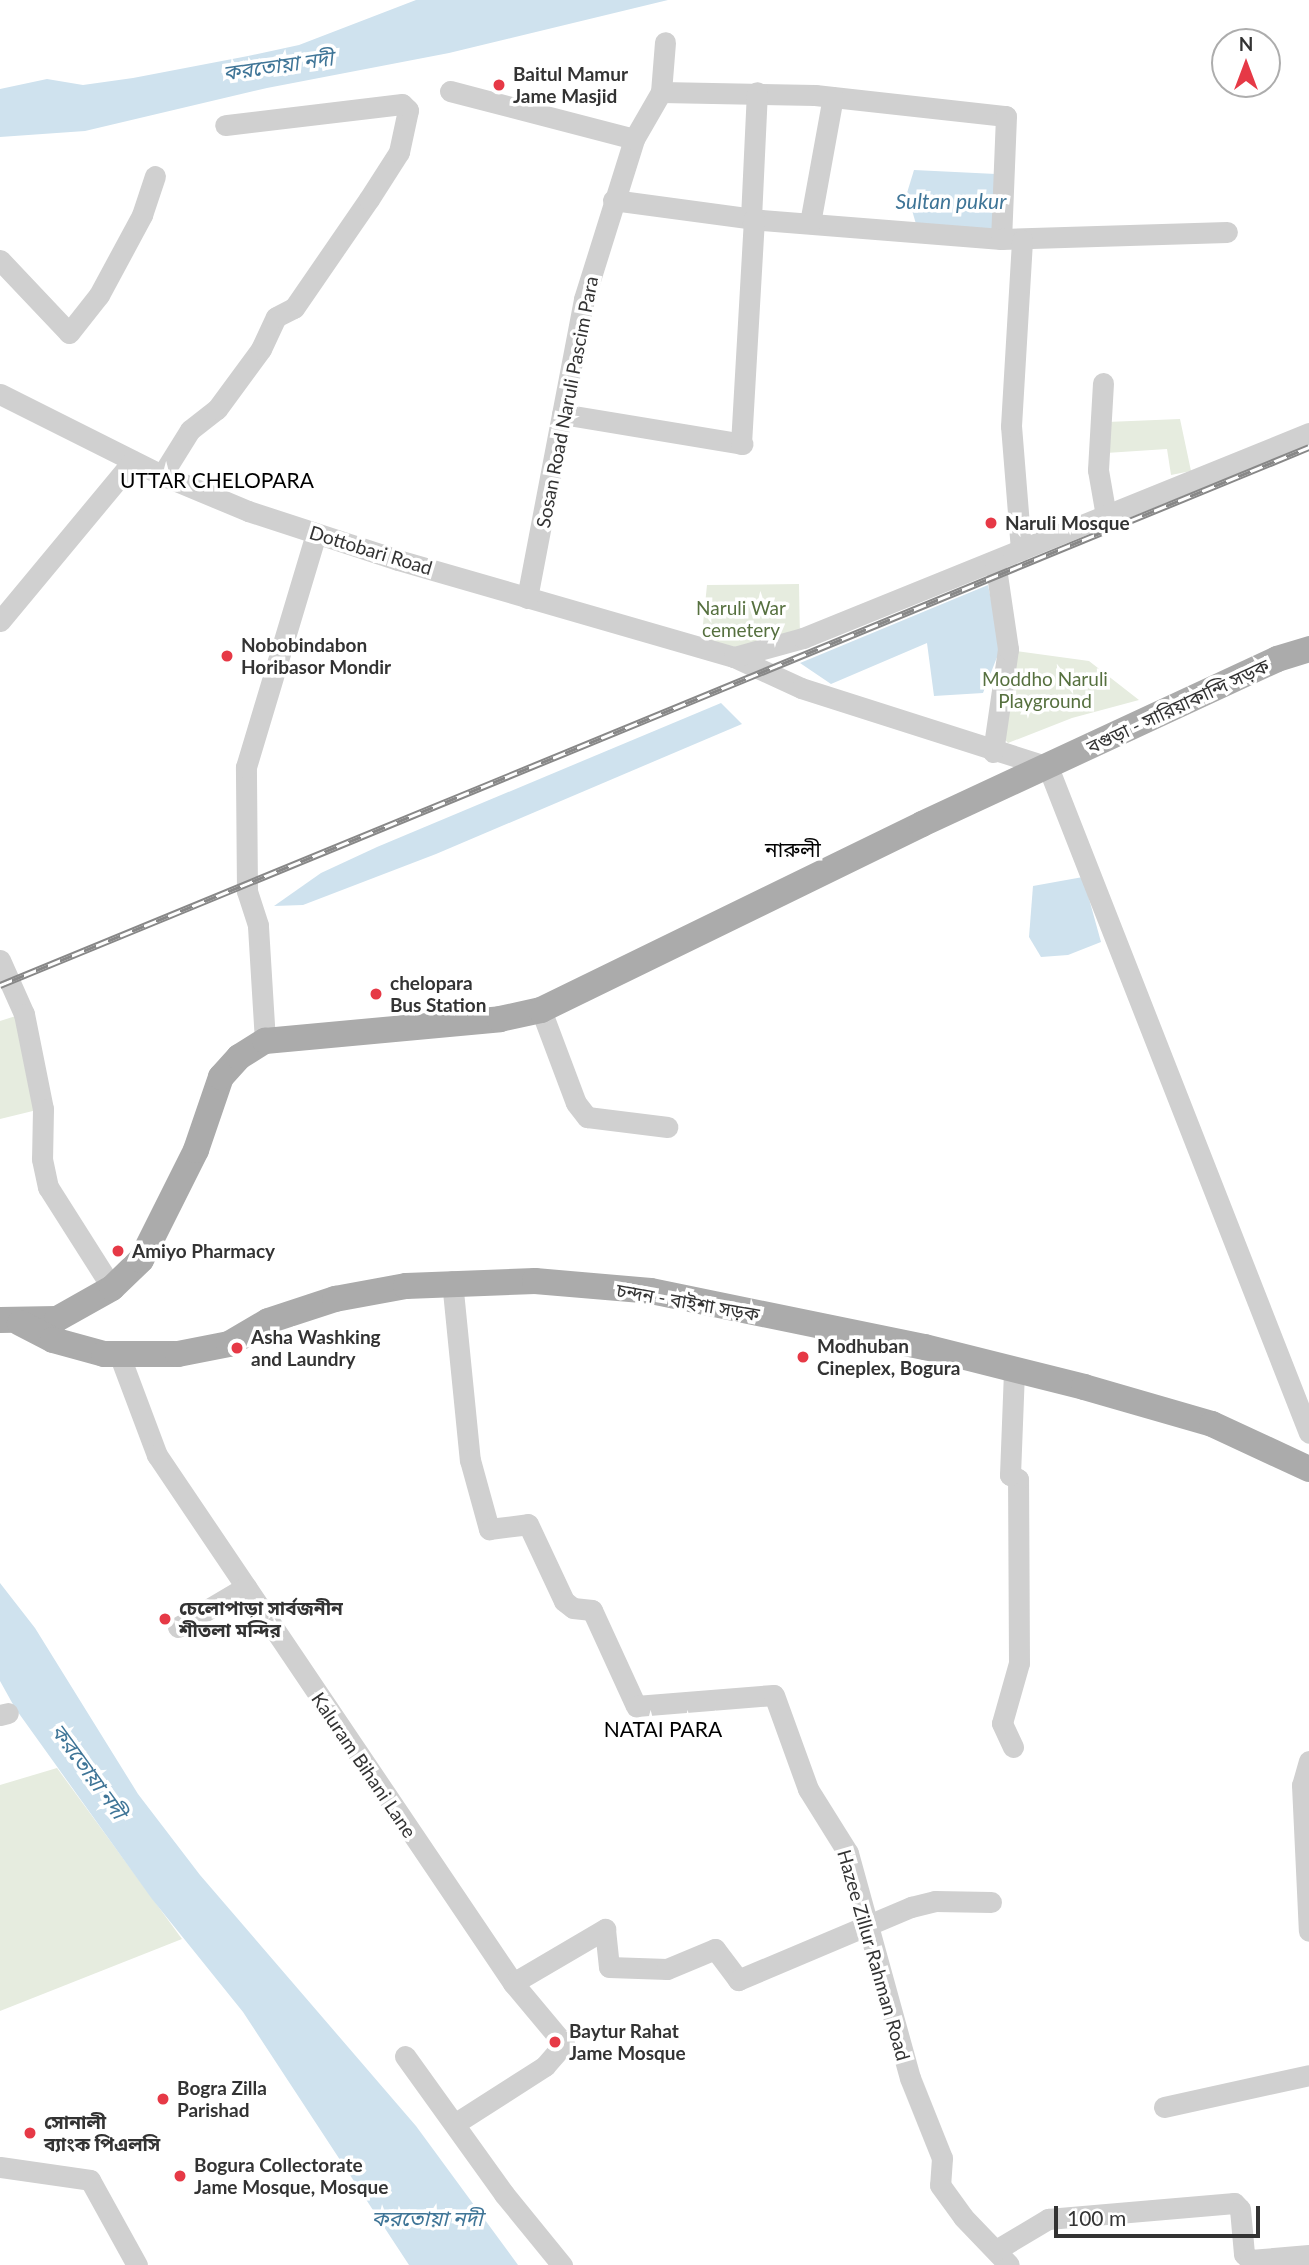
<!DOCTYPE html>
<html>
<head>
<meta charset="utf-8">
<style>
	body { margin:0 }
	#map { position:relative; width:1309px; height:2265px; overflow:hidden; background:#fff; font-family:Lato,"Noto Sans Bengali",sans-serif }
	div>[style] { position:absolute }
	.green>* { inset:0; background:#e6ecdf }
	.water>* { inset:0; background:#cfe2ee }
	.minor>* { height:21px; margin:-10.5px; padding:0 10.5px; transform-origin:10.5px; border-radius:10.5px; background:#d0d0d0 }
	.major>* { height:26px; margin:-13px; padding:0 13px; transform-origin:13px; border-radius:13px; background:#ababab }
	.rail>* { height:7px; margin-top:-3.5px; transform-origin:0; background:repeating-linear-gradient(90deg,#fff 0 13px,#888 0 26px); box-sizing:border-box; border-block:2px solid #888 }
	.dots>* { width:19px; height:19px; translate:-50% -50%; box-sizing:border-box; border:4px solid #fff; border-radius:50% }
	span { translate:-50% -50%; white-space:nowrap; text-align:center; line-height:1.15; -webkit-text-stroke:7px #fff; paint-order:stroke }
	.poi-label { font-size:19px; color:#333; font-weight:700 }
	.left { translate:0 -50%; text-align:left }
	.street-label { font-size:19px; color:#333 }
	.park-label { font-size:19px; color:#56703f }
	.water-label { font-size:21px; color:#3f7597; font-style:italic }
	.neighbourhood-label { font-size:21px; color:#000 }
	.north { position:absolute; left:1211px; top:28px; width:70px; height:70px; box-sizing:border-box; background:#fff; border:2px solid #adadad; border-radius:50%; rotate:0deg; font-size:19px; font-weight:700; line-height:28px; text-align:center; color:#333 }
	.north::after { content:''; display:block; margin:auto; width:24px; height:32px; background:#e63946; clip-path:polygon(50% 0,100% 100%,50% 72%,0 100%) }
	.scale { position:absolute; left:1054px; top:2206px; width:206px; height:32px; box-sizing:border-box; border:4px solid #333; border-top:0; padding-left:9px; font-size:21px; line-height:24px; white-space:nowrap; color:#333; -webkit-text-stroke:5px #fff; paint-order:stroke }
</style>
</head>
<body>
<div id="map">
	<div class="green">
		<i style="clip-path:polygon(1180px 419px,1191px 471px,1171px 475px,1167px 449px,1106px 453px,1107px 422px)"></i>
		<i style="clip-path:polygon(799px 584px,800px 639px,734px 657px,702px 634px,707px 585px)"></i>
		<i style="clip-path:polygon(1016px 651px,1089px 661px,1139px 700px,1072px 718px,1008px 743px,999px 733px)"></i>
		<i style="clip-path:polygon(22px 1014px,41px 1109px,0 1119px,0 1021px)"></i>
		<i style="clip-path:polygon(57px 1768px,182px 1939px,0 2011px,0 1785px)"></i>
	</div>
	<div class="water">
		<i style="clip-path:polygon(416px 0,668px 0,449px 53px,267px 88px,85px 131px,0 137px,0 89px,47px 79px,83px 85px,133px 78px,248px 56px,299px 45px)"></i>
		<i style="clip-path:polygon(914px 170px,996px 174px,996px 232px,916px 224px,907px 193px)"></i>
		<i style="clip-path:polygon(988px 585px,1001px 647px,983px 693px,934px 696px,927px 643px,831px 684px,800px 663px)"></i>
		<i style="clip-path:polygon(721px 703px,742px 724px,436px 854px,303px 905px,274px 906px,321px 873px,377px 847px)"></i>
		<i style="clip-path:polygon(1083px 877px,1101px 942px,1068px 955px,1041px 957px,1029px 937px,1033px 886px)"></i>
		<i style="clip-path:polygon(0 1583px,35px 1628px,138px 1794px,200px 1875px,416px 2126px,518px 2265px,409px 2265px,243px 2012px,152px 1899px,15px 1708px,0 1681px)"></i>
	</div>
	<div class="minor">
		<i style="left:450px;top:91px;width:190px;rotate:14.6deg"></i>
		<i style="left:661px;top:92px;width:154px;rotate:1.1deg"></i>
		<i style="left:815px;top:95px;width:192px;rotate:6.3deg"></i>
		<i style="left:1006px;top:116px;width:123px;rotate:92.3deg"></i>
		<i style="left:613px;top:200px;width:149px;rotate:7.7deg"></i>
		<i style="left:761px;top:220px;width:241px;rotate:4.5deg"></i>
		<i style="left:1001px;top:239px;width:226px;rotate:-1.8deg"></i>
		<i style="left:751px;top:218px;width:126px;rotate:-87.3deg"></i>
		<i style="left:810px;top:223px;width:128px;rotate:-79.7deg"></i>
		<i style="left:0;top:260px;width:100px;rotate:46.6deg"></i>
		<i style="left:69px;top:333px;width:48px;rotate:-51.7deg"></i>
		<i style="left:99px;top:295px;width:91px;rotate:-61.7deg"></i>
		<i style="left:142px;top:215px;width:41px;rotate:-71.6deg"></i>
		<i style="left:1103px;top:383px;width:87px;rotate:93.3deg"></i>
		<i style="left:1098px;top:470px;width:47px;rotate:80.1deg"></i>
		<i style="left:0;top:394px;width:181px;rotate:26.6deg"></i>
		<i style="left:162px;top:475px;width:93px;rotate:22.7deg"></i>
		<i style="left:248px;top:511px;width:158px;rotate:18.1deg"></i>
		<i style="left:398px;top:560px;width:350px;rotate:16.1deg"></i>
		<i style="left:734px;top:657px;width:74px;rotate:24.8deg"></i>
		<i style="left:801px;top:688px;width:259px;rotate:17.7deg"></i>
		<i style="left:1048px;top:767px;width:715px;rotate:68.6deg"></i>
		<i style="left:562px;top:414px;width:183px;rotate:9.4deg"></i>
		<i style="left:741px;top:444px;width:226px;rotate:-86.7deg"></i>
		<i style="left:162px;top:475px;width:53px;rotate:-58.1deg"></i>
		<i style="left:190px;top:430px;width:34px;rotate:-38deg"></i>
		<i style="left:217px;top:409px;width:74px;rotate:-53.7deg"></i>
		<i style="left:261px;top:349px;width:35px;rotate:-65deg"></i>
		<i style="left:276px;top:317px;width:20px;rotate:-27deg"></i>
		<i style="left:294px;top:308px;width:132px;rotate:-55.5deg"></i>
		<i style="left:369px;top:199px;width:56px;rotate:-57.4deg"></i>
		<i style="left:399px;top:152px;width:43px;rotate:-77.9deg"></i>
		<i style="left:408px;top:110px;width:8px;rotate:-135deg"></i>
		<i style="left:402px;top:104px;width:178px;rotate:173.2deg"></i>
		<i style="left:1021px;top:550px;width:124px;rotate:-94.6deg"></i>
		<i style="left:1011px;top:426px;width:186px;rotate:-86.6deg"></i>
		<i style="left:527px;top:598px;width:304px;rotate:-79.2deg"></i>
		<i style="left:584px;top:299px;width:168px;rotate:-72.6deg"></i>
		<i style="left:634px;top:139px;width:54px;rotate:-60.1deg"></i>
		<i style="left:661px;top:92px;width:50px;rotate:-85.4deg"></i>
		<i style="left:0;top:621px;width:208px;rotate:-50.3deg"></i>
		<i style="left:734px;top:657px;width:72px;rotate:-15.4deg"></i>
		<i style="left:803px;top:638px;width:546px;rotate:-22.05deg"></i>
		<i style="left:993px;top:752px;width:104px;rotate:-81.7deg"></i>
		<i style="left:1008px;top:649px;width:89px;rotate:-98.4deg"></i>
		<i style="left:0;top:960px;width:59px;rotate:66deg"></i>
		<i style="left:24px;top:1014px;width:97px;rotate:78.7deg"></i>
		<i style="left:43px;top:1109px;width:50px;rotate:91.1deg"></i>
		<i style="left:42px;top:1159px;width:29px;rotate:78deg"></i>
		<i style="left:48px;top:1187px;width:120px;rotate:57.6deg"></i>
		<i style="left:541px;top:1010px;width:99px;rotate:69.4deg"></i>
		<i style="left:576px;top:1103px;width:18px;rotate:52deg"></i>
		<i style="left:587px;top:1117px;width:81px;rotate:7.1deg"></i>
		<i style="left:265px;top:1041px;width:116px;rotate:-93.5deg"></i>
		<i style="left:258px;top:925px;width:36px;rotate:-108deg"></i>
		<i style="left:247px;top:891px;width:124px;rotate:-90.5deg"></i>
		<i style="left:246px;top:767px;width:243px;rotate:-73.3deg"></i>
		<i style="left:452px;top:1281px;width:180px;rotate:84.3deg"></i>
		<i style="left:470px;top:1460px;width:72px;rotate:74.6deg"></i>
		<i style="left:489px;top:1529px;width:39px;rotate:-7deg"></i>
		<i style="left:528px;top:1524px;width:85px;rotate:64.9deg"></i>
		<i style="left:564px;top:1601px;width:11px;rotate:38deg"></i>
		<i style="left:573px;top:1608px;width:19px;rotate:6deg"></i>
		<i style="left:592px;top:1610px;width:106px;rotate:65.4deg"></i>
		<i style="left:636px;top:1706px;width:138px;rotate:-4.6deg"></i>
		<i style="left:774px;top:1695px;width:100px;rotate:70.1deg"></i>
		<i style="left:808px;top:1789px;width:75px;rotate:58deg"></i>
		<i style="left:848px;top:1853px;width:233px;rotate:74.6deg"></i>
		<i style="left:910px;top:2078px;width:86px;rotate:68.2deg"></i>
		<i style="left:942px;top:2158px;width:27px;rotate:94deg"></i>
		<i style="left:940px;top:2185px;width:39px;rotate:54deg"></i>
		<i style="left:963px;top:2217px;width:66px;rotate:46.2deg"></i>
		<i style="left:119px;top:1354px;width:108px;rotate:69.4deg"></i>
		<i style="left:157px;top:1455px;width:637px;rotate:56.01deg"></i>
		<i style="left:513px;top:1983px;width:80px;rotate:50.1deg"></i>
		<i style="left:564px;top:2044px;width:29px;rotate:131deg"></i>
		<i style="left:545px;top:2066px;width:106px;rotate:147.4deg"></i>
		<i style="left:178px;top:1627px;width:79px;rotate:-30.5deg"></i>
		<i style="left:0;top:1715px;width:8px;rotate:-14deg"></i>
		<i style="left:1013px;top:1747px;width:26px;rotate:-115deg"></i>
		<i style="left:1002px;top:1723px;width:62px;rotate:-74.2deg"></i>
		<i style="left:1019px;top:1663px;width:184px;rotate:-90.3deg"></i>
		<i style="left:1018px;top:1479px;width:9px;rotate:-153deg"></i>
		<i style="left:1010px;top:1475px;width:106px;rotate:-87.8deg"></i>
		<i style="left:1309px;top:1761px;width:25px;rotate:106deg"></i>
		<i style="left:1302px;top:1785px;width:146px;rotate:87.3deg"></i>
		<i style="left:513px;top:1983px;width:107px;rotate:-30.4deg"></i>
		<i style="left:605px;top:1929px;width:38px;rotate:84deg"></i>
		<i style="left:609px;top:1967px;width:58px;rotate:2deg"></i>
		<i style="left:667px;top:1969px;width:52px;rotate:-22.6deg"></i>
		<i style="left:715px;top:1949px;width:39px;rotate:53deg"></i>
		<i style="left:738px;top:1980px;width:188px;rotate:-22.9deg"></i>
		<i style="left:911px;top:1907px;width:25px;rotate:-14deg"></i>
		<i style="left:935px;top:1901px;width:56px;rotate:1deg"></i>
		<i style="left:405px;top:2056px;width:170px;rotate:54.3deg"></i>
		<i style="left:504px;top:2194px;width:92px;rotate:50.8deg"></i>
		<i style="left:1164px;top:2107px;width:148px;rotate:-12.4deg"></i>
		<i style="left:0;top:2167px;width:91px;rotate:8.2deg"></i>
		<i style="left:90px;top:2180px;width:97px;rotate:61.1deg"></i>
		<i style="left:996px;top:2250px;width:61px;rotate:-30.8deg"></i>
		<i style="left:1048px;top:2219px;width:187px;rotate:-4.9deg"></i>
		<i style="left:1234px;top:2203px;width:8px;rotate:45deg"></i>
		<i style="left:1240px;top:2209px;width:45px;rotate:84.9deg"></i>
		<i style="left:1244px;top:2254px;width:8px;rotate:45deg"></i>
		<i style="left:1250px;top:2260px;width:59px;rotate:-4.8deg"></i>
	</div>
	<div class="major">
		<i style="left:0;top:1320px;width:57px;rotate:-1deg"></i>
		<i style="left:57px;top:1319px;width:63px;rotate:-29.4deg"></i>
		<i style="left:112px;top:1288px;width:40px;rotate:-44deg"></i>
		<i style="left:141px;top:1260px;width:123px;rotate:-63.4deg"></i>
		<i style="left:196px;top:1150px;width:77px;rotate:-71.1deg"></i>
		<i style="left:221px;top:1077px;width:27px;rotate:-48deg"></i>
		<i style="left:239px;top:1057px;width:31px;rotate:-32deg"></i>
		<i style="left:265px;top:1041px;width:236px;rotate:-5.3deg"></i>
		<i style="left:500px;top:1019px;width:42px;rotate:-12.4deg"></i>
		<i style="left:541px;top:1010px;width:424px;rotate:-26deg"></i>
		<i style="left:922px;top:824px;width:391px;rotate:-24.9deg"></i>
		<i style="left:1277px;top:659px;width:34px;rotate:-17deg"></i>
		<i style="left:20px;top:1323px;width:37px;rotate:27deg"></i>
		<i style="left:53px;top:1340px;width:53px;rotate:15.4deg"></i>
		<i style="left:104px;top:1354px;width:74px"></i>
		<i style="left:178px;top:1354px;width:52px;rotate:-11.1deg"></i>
		<i style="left:229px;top:1344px;width:45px;rotate:-30.5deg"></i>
		<i style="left:268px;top:1321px;width:71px;rotate:-18.2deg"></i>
		<i style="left:335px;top:1299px;width:72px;rotate:-10.4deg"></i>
		<i style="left:406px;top:1286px;width:129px;rotate:-2.2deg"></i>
		<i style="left:535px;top:1281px;width:116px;rotate:4.9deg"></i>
		<i style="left:651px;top:1291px;width:280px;rotate:11.6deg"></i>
		<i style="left:925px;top:1347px;width:164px;rotate:14.1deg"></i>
		<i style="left:1084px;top:1387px;width:133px;rotate:16.1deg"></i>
		<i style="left:1212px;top:1424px;width:107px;rotate:24.9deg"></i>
	</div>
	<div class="rail">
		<i style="left:0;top:985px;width:1415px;rotate:-22.34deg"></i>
	</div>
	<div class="dots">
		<i style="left:499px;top:85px;background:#e63946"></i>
		<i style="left:991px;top:523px;background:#e63946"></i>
		<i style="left:227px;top:656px;background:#e63946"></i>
		<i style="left:376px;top:994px;background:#e63946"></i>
		<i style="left:118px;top:1251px;background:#e63946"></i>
		<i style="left:237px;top:1348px;background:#e63946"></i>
		<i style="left:803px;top:1357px;background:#e63946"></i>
		<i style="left:165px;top:1619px;background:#e63946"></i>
		<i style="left:555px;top:2042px;background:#e63946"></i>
		<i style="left:163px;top:2099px;background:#e63946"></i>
		<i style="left:30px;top:2133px;background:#e63946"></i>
		<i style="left:180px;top:2176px;background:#e63946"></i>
	</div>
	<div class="poi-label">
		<span class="left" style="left:513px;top:85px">Baitul Mamur<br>Jame Masjid</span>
		<span class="left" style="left:1005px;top:523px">Naruli Mosque</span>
		<span class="left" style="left:241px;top:656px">Nobobindabon<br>Horibasor Mondir</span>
		<span class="left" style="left:390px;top:994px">chelopara<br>Bus Station</span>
		<span class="left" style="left:132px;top:1251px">Amiyo Pharmacy</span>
		<span class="left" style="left:251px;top:1348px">Asha Washking<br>and Laundry</span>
		<span class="left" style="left:817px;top:1357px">Modhuban<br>Cineplex, Bogura</span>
		<span class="left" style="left:179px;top:1619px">চেলোপাড়া সার্বজনীন<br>শীতলা মন্দির</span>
		<span class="left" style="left:569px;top:2042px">Baytur Rahat<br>Jame Mosque</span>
		<span class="left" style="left:177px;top:2099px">Bogra Zilla<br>Parishad</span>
		<span class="left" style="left:44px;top:2133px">সোনালী<br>ব্যাংক পিএলসি</span>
		<span class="left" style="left:194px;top:2176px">Bogura Collectorate<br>Jame Mosque, Mosque</span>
	</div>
	<div class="street-label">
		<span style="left:567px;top:402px;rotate:-79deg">Sosan Road Naruli Pascim Para</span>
		<span style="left:371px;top:550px;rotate:17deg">Dottobari Road</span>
		<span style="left:1178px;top:706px;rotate:-25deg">বগুড়া - সারিয়াকান্দি সড়ক</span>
		<span style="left:688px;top:1302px;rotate:10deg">চন্দন - বাইশা সড়ক</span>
		<span style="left:364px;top:1765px;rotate:56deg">Kaluram Bihani Lane</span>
		<span style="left:874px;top:1955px;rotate:74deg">Hazee Zillur Rahman Road</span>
	</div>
	<div class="park-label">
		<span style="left:741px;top:619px">Naruli War<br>cemetery</span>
		<span style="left:1045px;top:690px">Moddho Naruli<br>Playground</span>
	</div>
	<div class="water-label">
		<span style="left:278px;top:65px;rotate:-8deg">করতোয়া নদী</span>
		<span style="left:951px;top:201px">Sultan pukur</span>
		<span style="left:89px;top:1771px;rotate:54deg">করতোয়া নদী</span>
		<span style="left:427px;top:2218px">করতোয়া নদী</span>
	</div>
	<div class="neighbourhood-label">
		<span style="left:217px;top:480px">UTTAR CHELOPARA</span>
		<span style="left:793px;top:849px">নারুলী</span>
		<span style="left:663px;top:1729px">NATAI PARA</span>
	</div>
	<div class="north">N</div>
	<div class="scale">100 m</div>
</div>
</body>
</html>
